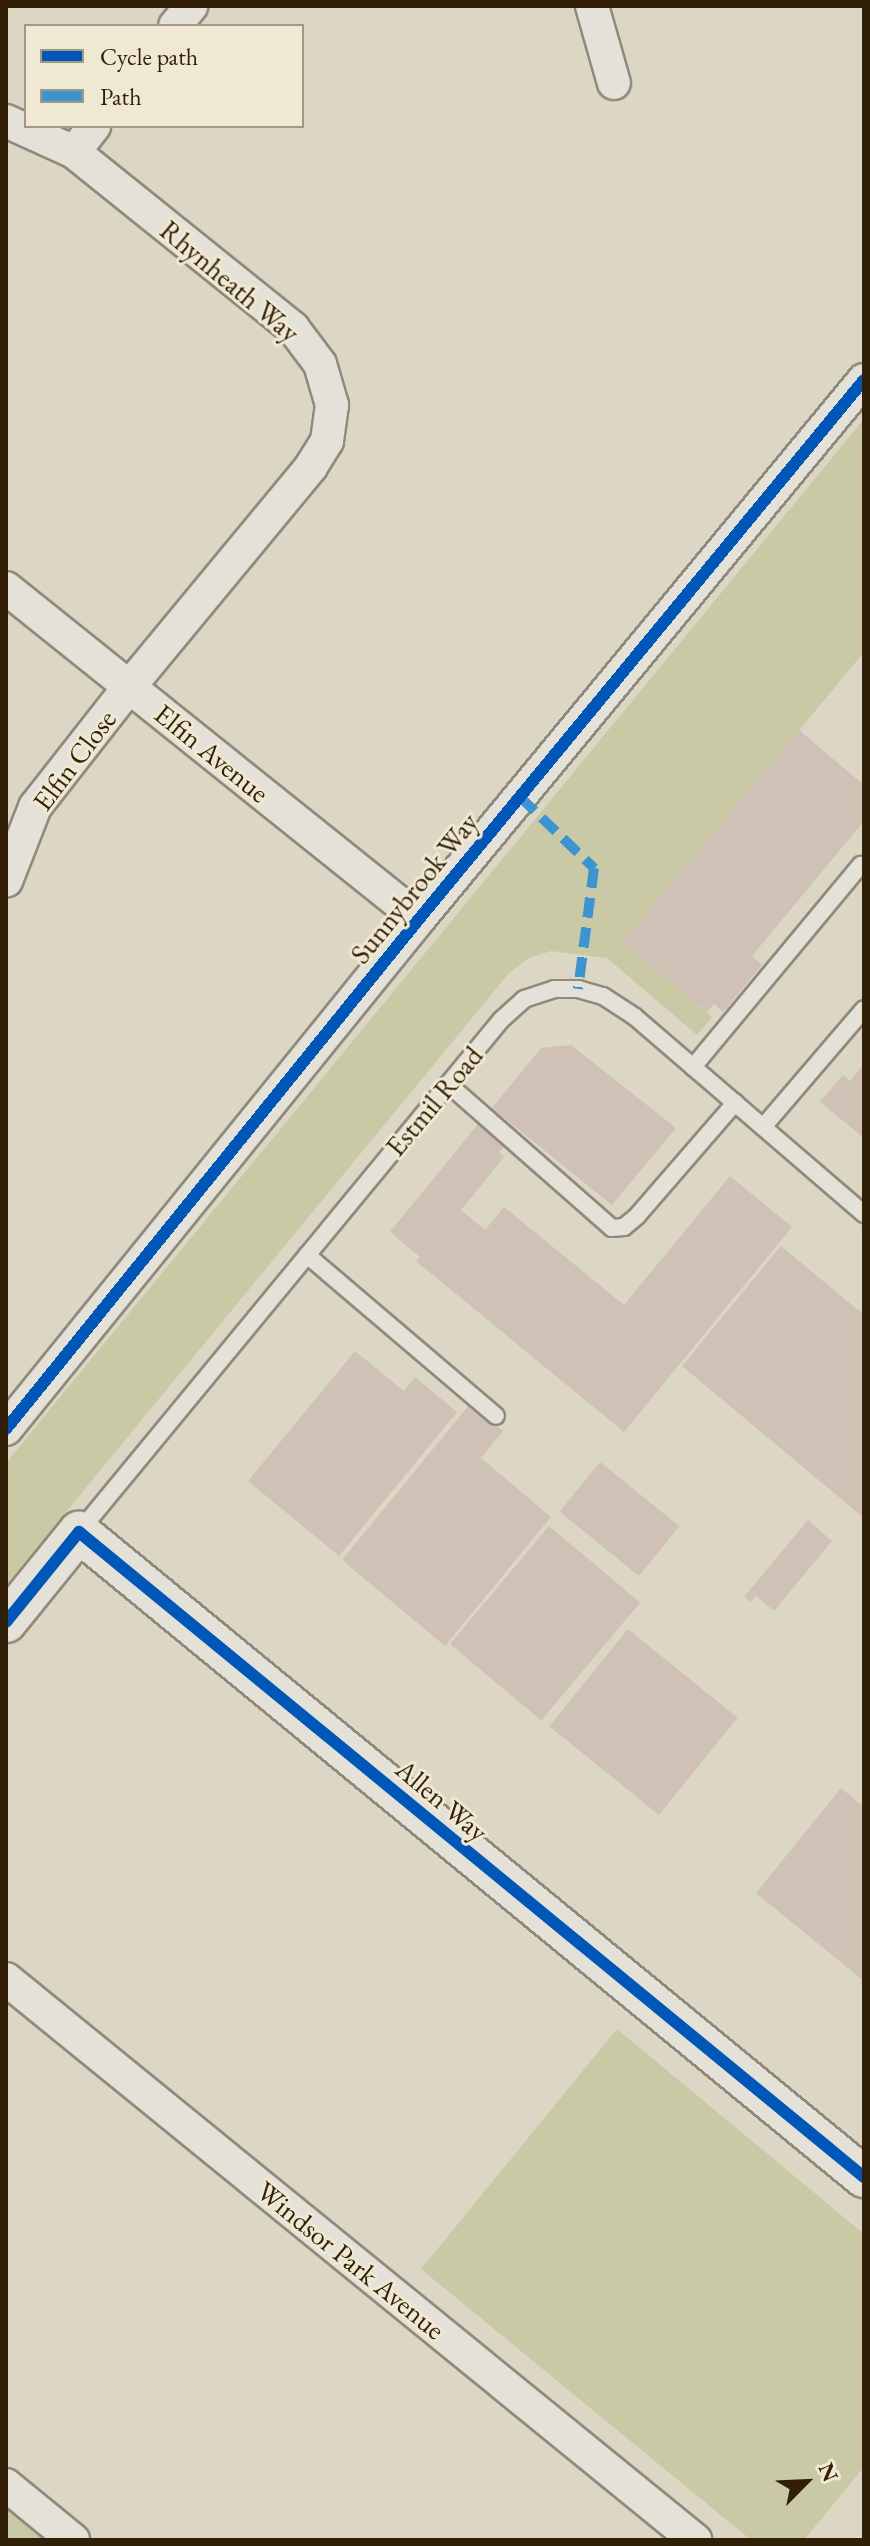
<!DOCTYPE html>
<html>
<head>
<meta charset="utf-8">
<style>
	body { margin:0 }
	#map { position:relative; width:870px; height:2546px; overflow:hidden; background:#dcd6c4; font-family:"EB Garamond",serif }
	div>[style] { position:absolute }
	.green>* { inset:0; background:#cac9a5 }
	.building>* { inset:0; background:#d0c1b6; transform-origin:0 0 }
	.roads { filter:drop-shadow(2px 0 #908a7c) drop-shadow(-2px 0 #908a7c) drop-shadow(0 2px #908a7c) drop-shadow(0 -2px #908a7c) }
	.service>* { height:16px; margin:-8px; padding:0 8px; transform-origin:8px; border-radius:8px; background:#e4e1d8 }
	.minor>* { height:32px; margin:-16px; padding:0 16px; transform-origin:16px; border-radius:16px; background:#e4e1d8 }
	.tertiary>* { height:40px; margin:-20px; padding:0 20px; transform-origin:20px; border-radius:20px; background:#e4e1d8 }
	.quiet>* { height:10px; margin-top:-5px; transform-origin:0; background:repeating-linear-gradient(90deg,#3d94d1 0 20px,transparent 0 30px) }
	.cycleway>* { height:12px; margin:-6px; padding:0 6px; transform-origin:6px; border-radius:6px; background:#0057b8 }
	span { translate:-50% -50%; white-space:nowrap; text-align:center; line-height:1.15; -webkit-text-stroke:6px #efe8d2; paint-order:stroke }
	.street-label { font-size:28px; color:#321f07 }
	.frame { position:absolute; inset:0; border:8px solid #321f07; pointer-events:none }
	.legend { position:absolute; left:24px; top:24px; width:280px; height:104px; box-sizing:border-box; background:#efe8d2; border:2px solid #a39881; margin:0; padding:10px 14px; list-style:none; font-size:24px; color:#321f07 }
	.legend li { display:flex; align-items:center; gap:16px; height:40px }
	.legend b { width:40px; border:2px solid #a39881 }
	.north { position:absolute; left:766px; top:2442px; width:80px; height:80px; -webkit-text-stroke:6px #efe8d2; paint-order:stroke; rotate:66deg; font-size:22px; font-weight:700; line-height:32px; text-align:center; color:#321f07 }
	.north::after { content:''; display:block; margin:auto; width:28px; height:36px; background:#321f07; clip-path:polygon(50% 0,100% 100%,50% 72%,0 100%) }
</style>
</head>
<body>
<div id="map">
	<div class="green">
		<i style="clip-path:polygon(864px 419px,864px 652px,624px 942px,712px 1017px,697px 1035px,607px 958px,551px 951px,529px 958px,509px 973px,6px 1585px,6px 1463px)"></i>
		<i style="clip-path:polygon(617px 2029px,864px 2234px,864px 2467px,804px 2540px,751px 2540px,421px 2269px)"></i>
		<i style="clip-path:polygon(6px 2503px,51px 2540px,6px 2540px)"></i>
	</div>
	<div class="building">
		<i style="clip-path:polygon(799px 730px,864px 785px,864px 821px,752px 956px,762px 965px,723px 1012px,714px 1004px,707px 1012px,623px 942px)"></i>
		<i style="clip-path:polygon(571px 1045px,676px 1128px,612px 1205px,492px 1108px,541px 1048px)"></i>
		<i style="clip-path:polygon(864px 1064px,864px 1138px,820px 1102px,843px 1075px,850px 1081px)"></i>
		<i style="clip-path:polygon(479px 1123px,505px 1145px,499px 1152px,504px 1157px,461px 1210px,485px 1230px,504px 1207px,624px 1305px,730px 1176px,792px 1227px,624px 1432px,416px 1261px,420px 1257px,390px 1232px)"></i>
		<i style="clip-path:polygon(781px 1246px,864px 1315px,864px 1518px,682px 1366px)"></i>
		<i style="clip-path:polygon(355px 1351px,404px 1391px,415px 1377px,457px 1412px,339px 1556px,248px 1481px)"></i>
		<i style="clip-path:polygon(470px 1404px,503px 1431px,481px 1458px,551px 1517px,445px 1646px,342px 1560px)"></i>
		<i style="left:600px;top:1462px;width:102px;height:64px;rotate:39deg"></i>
		<i style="clip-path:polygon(808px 1520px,832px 1541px,774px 1611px,756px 1596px,751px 1602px,744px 1597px)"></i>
		<i style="left:549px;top:1526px;width:119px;height:154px;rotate:40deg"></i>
		<i style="left:628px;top:1629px;width:141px;height:125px;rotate:39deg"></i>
		<i style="clip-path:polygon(841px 1788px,864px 1807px,864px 1981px,756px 1893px)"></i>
	</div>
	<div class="roads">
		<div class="service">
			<i style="left:693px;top:1067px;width:263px;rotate:-50.3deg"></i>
			<i style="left:448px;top:1084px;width:218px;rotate:41.3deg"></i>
			<i style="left:612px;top:1228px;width:12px;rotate:-5deg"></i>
			<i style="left:624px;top:1227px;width:17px;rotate:-40deg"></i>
			<i style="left:637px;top:1216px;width:150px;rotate:-49.1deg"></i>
			<i style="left:763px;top:1127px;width:155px;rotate:-49.4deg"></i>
			<i style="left:307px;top:1255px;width:248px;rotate:40.4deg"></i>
			<i style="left:79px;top:1532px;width:663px;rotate:-50.5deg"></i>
			<i style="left:501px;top:1020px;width:31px;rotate:-42deg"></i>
			<i style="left:524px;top:999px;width:32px;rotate:-18deg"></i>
			<i style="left:554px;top:989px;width:24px"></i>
			<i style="left:578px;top:989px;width:26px;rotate:16deg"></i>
			<i style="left:603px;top:996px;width:38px;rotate:33deg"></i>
			<i style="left:635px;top:1017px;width:302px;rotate:40.7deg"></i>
		</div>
		<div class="minor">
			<i style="left:592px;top:6px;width:80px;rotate:74.1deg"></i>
			<i style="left:175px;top:26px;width:26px;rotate:-51deg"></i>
			<i style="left:6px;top:121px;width:75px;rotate:24.5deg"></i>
			<i style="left:74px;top:152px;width:281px;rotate:38.8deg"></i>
			<i style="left:293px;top:328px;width:45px;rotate:53.1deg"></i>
			<i style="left:320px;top:364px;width:43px;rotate:73.7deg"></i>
			<i style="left:332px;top:405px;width:36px;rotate:98deg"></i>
			<i style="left:327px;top:441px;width:31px;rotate:122deg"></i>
			<i style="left:311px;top:467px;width:286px;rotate:129.6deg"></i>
			<i style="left:129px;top:687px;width:152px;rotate:128.1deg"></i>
			<i style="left:35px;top:807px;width:79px;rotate:111.4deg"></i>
			<i style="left:74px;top:152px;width:33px;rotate:-52deg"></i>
			<i style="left:6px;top:588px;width:529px;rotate:38.71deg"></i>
			<i style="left:6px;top:1429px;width:656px;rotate:-51deg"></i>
			<i style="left:419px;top:919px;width:699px;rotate:-50.46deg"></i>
			<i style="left:6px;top:1979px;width:889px;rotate:39.15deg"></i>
			<i style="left:6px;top:2485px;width:87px;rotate:39.4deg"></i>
		</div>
		<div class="tertiary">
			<i style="left:6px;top:1622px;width:116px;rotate:-51deg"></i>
			<i style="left:79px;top:1532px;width:1016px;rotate:39.41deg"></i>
		</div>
	</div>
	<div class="quiet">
		<i style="left:520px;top:797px;width:103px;rotate:43.8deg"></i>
		<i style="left:594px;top:868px;width:122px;rotate:97.5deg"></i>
	</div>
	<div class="cycleway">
		<i style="left:6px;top:1429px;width:656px;rotate:-51deg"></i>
		<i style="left:419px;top:919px;width:699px;rotate:-50.46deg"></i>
		<i style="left:6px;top:1622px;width:116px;rotate:-51deg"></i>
		<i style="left:79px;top:1532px;width:1016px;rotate:39.41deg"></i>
	</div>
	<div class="street-label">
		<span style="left:230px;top:281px;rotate:40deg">Rhynheath Way</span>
		<span style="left:212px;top:753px;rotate:39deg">Elfin Avenue</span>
		<span style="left:74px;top:760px;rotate:-53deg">Elfin Close</span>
		<span style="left:414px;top:888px;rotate:-51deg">Sunnybrook Way</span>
		<span style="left:434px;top:1101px;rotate:-50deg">Estmil Road</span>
		<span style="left:442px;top:1800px;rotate:40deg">Allen Way</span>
		<span style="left:351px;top:2260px;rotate:39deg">Windsor Park Avenue</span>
	</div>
	<div class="frame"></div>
	<ul class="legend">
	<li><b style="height:10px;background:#0057b8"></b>Cycle path</li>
	<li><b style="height:10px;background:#3d94d1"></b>Path</li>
	</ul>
	<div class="north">N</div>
</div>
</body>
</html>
